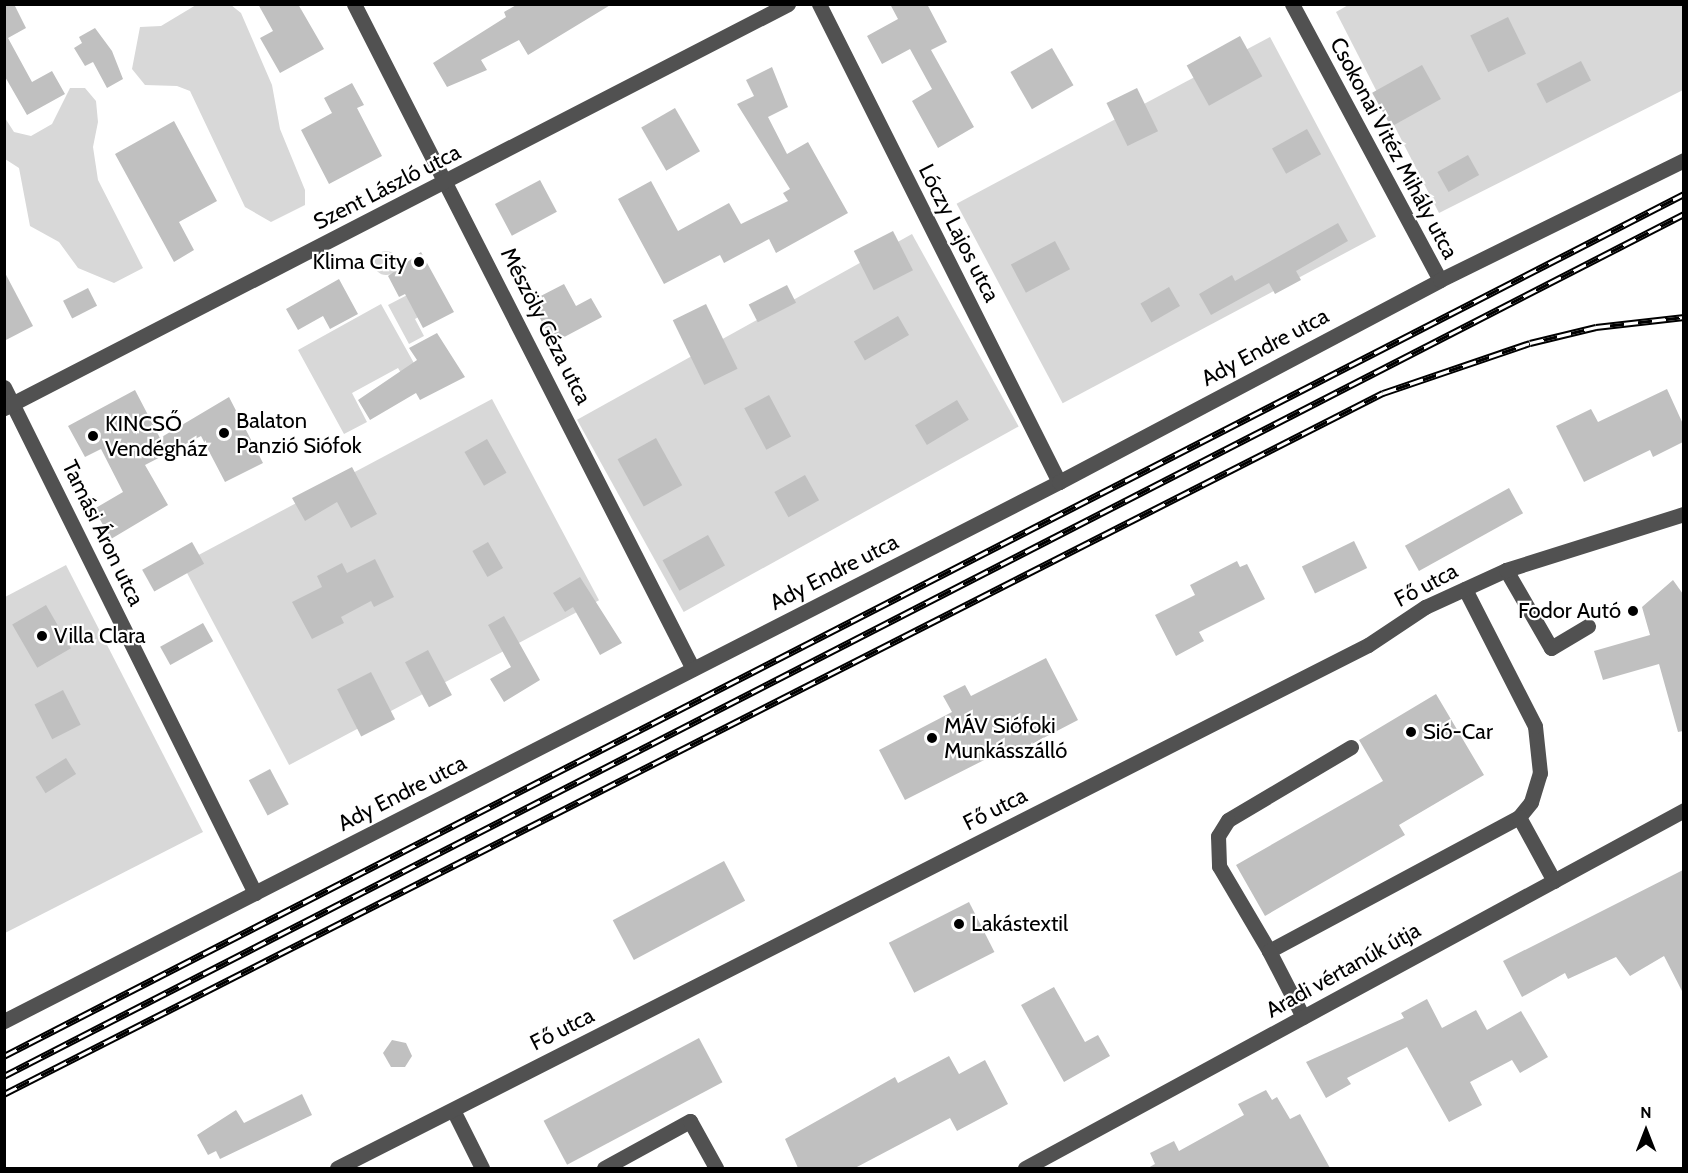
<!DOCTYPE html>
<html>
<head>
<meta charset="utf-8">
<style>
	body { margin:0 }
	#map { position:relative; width:1688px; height:1173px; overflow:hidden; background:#fff; font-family:Cabin,sans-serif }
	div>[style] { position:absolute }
	.green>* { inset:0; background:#d8d8d8; transform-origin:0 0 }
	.round { border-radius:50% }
	.building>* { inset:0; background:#c0c0c0; transform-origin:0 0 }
	.minor>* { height:15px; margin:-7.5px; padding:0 7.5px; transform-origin:7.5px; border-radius:7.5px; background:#515151 }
	.rail>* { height:7px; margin-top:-3.5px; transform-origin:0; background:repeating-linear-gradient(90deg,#fff 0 14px,#000 0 28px); box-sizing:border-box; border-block:2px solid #000 }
	.dots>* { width:16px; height:16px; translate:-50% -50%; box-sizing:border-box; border:3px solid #fff; border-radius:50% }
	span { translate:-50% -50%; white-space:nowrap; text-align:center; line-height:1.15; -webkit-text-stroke:4.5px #fff; paint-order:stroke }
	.street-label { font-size:22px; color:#000 }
	.poi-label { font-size:22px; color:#000 }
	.right { translate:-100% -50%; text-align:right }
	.left { translate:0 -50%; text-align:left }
	.frame { position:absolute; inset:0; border:6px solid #000; pointer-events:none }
	.north { position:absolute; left:1616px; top:1101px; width:60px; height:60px; -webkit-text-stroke:4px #fff; paint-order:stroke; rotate:0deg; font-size:16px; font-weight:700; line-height:24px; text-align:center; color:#000 }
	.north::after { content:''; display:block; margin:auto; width:21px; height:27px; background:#000; clip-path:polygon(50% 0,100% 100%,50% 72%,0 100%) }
</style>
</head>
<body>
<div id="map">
	<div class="green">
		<i style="clip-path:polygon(1350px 4px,1683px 5px,1683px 90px,1439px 213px,1336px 12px)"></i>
		<i style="clip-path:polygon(196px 5px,231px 5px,241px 13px,272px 85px,280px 129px,305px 190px,305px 205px,271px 222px,245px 207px,190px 91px,177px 86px,145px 85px,132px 69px,140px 27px,161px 26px)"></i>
		<i style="left:1270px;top:37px;width:226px;height:355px;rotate:62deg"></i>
		<i style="clip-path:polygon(70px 88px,85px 88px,96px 101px,98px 122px,93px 147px,98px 180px,143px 268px,114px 283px,78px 268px,59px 242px,30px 226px,19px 168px,5px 159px,5px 118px,14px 132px,31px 136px,52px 124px)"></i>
		<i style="left:912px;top:234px;width:220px;height:383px;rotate:61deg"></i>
		<i class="round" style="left:374px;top:251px;width:24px;height:24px"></i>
		<i style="clip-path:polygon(413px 292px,425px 313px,415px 319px,424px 336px,409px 344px,388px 305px)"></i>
		<i style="clip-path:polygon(381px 304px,415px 365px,401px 373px,398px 368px,352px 393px,367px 422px,344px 434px,298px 350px)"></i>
		<i style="left:492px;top:399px;width:228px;height:351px;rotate:62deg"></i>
		<i style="clip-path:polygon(66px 565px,203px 832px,5px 933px,5px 597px)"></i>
	</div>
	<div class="building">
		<i style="clip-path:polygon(4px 4px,14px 4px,26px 28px,8px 38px,32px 82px,52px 71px,65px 94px,27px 115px,4px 75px)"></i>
		<i style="clip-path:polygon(258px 4px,298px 4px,324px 49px,280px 73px,260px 38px,273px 31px)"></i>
		<i style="clip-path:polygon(518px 4px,612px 4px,528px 55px,519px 40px,481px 60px,487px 70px,447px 87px,433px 63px,506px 17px,504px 12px)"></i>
		<i style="clip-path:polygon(890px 4px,927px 4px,947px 42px,931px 50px,974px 127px,938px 148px,912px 101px,932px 89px,910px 49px,882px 64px,867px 36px,898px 19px)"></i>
		<i style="left:1508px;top:17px;width:41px;height:42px;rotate:64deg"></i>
		<i style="clip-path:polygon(95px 28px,112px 51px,123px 79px,107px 88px,93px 62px,85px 66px,74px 48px,82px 43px,79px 37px)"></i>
		<i style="left:1240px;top:36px;width:46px;height:61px;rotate:61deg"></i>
		<i style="left:1052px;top:48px;width:43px;height:48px;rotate:60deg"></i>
		<i style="left:1581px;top:61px;width:22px;height:50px;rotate:63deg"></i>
		<i style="left:1422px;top:65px;width:39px;height:57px;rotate:61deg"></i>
		<i style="clip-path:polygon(772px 67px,788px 107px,768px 117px,787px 154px,808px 142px,848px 213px,776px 253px,769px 239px,724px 263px,720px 255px,664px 284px,618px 199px,651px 181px,678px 231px,729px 203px,741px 224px,788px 201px,783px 193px,790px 189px,737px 104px,754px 96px,746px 80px)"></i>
		<i style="clip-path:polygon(352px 83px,364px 105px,357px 108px,382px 156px,329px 184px,301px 130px,332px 113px,324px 98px)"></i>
		<i style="left:1137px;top:88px;width:48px;height:34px;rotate:64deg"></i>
		<i style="left:675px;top:108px;width:50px;height:39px;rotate:60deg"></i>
		<i style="clip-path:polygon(174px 121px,217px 201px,179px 222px,194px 250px,174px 262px,115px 154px)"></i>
		<i style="left:1307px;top:129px;width:29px;height:40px;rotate:61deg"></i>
		<i style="left:1468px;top:155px;width:23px;height:35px;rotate:61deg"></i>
		<i style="left:540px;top:180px;width:36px;height:51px;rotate:62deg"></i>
		<i style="clip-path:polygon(1338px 223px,1348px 241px,1296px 271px,1301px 280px,1275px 294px,1269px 283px,1211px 315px,1199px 294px,1232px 275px,1235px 281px)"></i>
		<i style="left:893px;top:231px;width:44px;height:44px;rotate:63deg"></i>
		<i style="left:1055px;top:241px;width:32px;height:50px;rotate:62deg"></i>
		<i style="clip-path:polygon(421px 252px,454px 312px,423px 328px,405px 294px,399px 297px,388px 276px)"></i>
		<i style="clip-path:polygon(4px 271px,33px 326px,4px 341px)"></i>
		<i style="clip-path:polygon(339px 279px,358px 314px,330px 329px,323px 316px,298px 330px,286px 309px)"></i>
		<i style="clip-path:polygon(564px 284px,576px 306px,591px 298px,602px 317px,553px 343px,531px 301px)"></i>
		<i style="left:787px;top:285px;width:20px;height:43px;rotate:63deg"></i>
		<i style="left:1169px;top:287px;width:22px;height:33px;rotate:60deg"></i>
		<i style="left:88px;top:288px;width:20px;height:28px;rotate:63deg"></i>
		<i style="left:706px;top:304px;width:72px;height:37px;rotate:64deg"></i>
		<i style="left:898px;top:316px;width:22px;height:51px;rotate:60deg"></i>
		<i style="clip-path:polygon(437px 333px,465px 377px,420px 400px,416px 393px,370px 420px,358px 400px,417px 360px,409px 348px)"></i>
		<i style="clip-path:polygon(1667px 389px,1683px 424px,1683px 442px,1653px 457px,1650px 450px,1584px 482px,1556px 426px,1591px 409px,1598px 422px)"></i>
		<i style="clip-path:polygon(135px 390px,160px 438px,229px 397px,263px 463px,225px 482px,201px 436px,145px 465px,168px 505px,111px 539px,94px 509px,123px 492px,101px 449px,85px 457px,68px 426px)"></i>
		<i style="left:769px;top:395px;width:47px;height:28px;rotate:62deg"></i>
		<i style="left:957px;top:400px;width:23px;height:49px;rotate:59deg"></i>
		<i style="left:656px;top:438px;width:54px;height:44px;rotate:61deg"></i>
		<i style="left:487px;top:439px;width:39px;height:26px;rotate:60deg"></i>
		<i style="clip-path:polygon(352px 467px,377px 514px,351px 528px,337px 502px,305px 521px,292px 498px)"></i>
		<i style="left:805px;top:475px;width:29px;height:35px;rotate:61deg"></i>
		<i style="left:1509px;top:488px;width:29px;height:119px;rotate:61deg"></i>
		<i style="left:708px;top:535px;width:35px;height:52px;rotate:61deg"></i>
		<i style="left:1354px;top:541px;width:30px;height:58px;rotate:64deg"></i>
		<i style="left:192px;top:542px;width:25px;height:57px;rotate:61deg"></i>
		<i style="left:488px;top:542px;width:30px;height:18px;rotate:60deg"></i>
		<i style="clip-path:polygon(375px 559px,394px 597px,374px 607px,371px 601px,341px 617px,344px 623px,312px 639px,292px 602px,322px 587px,317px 576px,342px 563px,347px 573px)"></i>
		<i style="clip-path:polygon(1237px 561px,1240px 567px,1247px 564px,1265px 599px,1199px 632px,1204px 641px,1176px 656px,1155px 615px,1195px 595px,1190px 585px)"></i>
		<i style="clip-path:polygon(580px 577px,622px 643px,600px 655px,573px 607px,565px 612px,553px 593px)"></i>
		<i style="clip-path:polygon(1673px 580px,1683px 594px,1683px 731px,1678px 732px,1659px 664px,1603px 680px,1594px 651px,1650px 635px,1642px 607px)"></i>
		<i style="left:46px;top:605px;width:50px;height:39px;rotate:60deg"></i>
		<i style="clip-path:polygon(504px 616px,540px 680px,504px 702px,490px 679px,511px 667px,488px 625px)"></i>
		<i style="left:203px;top:623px;width:21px;height:49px;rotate:61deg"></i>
		<i style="left:428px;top:650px;width:51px;height:26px;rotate:62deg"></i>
		<i style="clip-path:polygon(1046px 658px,1078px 720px,1007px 757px,1004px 750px,905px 800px,879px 750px,952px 712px,943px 696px,965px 685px,971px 696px)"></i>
		<i style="left:371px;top:672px;width:53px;height:38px;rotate:63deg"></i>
		<i style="left:63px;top:690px;width:39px;height:32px;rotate:63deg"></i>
		<i style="clip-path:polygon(1436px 694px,1484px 775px,1399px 825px,1405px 835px,1265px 916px,1236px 865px,1383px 781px,1359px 740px)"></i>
		<i style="left:66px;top:758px;width:19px;height:36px;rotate:58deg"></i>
		<i style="left:270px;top:769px;width:40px;height:24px;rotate:62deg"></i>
		<i style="left:724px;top:861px;width:45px;height:126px;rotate:62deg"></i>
		<i style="clip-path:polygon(1683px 870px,1683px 993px,1664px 956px,1630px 976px,1616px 957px,1568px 979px,1565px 973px,1522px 997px,1503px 961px)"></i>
		<i style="left:969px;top:902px;width:56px;height:90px;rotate:63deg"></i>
		<i style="clip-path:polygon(1054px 987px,1085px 1042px,1098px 1035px,1110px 1056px,1064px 1082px,1021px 1005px)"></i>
		<i style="clip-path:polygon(1427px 999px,1442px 1028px,1476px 1010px,1487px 1030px,1521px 1011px,1548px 1057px,1520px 1073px,1512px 1060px,1470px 1082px,1482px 1105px,1449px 1122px,1407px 1047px,1347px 1078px,1351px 1084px,1326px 1098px,1306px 1062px,1404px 1018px,1401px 1013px)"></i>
		<i style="left:699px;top:1038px;width:50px;height:176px;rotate:62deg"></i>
		<i style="clip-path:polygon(392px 1040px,406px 1043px,412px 1056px,405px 1067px,391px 1067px,383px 1053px)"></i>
		<i style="clip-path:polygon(949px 1056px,959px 1074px,985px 1060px,1008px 1104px,957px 1131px,950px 1118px,855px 1168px,798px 1168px,785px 1139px,895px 1077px,898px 1083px)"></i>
		<i style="clip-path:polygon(1266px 1090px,1272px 1100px,1277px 1097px,1290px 1119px,1300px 1114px,1330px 1168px,1148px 1168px,1155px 1164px,1150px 1153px,1174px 1141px,1179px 1151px,1244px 1115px,1238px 1104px)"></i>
		<i style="clip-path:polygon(302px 1094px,312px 1115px,220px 1159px,216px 1151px,208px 1155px,197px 1135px,236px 1110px,244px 1123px)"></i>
	</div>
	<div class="minor">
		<i style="left:354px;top:4px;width:746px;rotate:62.99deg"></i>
		<i style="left:819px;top:4px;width:535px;rotate:63.34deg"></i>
		<i style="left:1292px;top:4px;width:313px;rotate:61.8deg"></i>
		<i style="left:4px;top:387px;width:565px;rotate:63.62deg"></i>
		<i style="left:4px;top:408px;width:882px;rotate:-27.26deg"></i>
		<i style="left:1506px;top:570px;width:90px;rotate:60deg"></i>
		<i style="left:1551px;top:648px;width:43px;rotate:-30.7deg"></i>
		<i style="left:1351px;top:747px;width:143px;rotate:149.3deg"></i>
		<i style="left:1228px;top:820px;width:19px;rotate:122deg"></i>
		<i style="left:1218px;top:836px;width:30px;rotate:88deg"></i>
		<i style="left:1219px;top:866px;width:99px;rotate:59.5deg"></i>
		<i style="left:1269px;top:951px;width:284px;rotate:-28.2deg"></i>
		<i style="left:1519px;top:817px;width:19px;rotate:-51deg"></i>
		<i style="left:1531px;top:802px;width:30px;rotate:-73deg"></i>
		<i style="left:1540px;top:773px;width:47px;rotate:-96.1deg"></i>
		<i style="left:1535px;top:726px;width:154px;rotate:-117.1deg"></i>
		<i style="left:1519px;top:817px;width:73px;rotate:61.3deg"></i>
		<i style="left:1269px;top:951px;width:74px;rotate:62.7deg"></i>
		<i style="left:4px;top:1021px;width:1185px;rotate:-27.06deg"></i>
		<i style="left:1059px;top:482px;width:431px;rotate:-27.9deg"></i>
		<i style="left:1440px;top:280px;width:272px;rotate:-26.2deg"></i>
		<i style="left:453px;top:1110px;width:65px;rotate:63.4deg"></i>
		<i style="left:337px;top:1168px;width:1156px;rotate:-26.9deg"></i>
		<i style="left:1368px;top:645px;width:69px;rotate:-33.7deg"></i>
		<i style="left:1425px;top:607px;width:89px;rotate:-24.6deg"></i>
		<i style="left:1506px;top:570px;width:187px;rotate:-17.5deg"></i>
		<i style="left:604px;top:1168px;width:98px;rotate:-28.7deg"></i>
		<i style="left:690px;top:1121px;width:54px;rotate:61deg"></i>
		<i style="left:1025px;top:1168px;width:750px;rotate:-28.51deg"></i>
	</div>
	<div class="rail">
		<i style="left:4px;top:1056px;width:1888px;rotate:-27.16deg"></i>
		<i style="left:4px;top:1076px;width:1888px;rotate:-27.16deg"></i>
		<i style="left:4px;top:1094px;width:1547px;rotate:-26.95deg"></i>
		<i style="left:1383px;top:393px;width:155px;rotate:-18.8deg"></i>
		<i style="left:1530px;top:343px;width:68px;rotate:-13.6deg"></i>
		<i style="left:1596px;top:327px;width:89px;rotate:-6.5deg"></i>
	</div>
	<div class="dots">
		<i style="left:419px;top:262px;background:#000"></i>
		<i style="left:224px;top:433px;background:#000"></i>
		<i style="left:93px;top:436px;background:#000"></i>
		<i style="left:1633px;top:611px;background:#000"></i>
		<i style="left:42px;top:636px;background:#000"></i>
		<i style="left:1411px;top:732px;background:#000"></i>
		<i style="left:932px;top:738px;background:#000"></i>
		<i style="left:959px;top:924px;background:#000"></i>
	</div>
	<div class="street-label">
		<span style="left:1394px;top:148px;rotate:62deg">Csokonai Vitéz Mihály utca</span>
		<span style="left:387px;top:187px;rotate:-27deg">Szent László utca</span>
		<span style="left:959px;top:233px;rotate:63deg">Lóczy Lajos utca</span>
		<span style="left:546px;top:326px;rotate:63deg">Mészöly Géza utca</span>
		<span style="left:1265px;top:347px;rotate:-28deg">Ady Endre utca</span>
		<span style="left:103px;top:533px;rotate:64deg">Tamási Áron utca</span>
		<span style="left:834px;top:572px;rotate:-27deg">Ady Endre utca</span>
		<span style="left:1426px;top:585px;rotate:-28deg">Fő utca</span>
		<span style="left:402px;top:793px;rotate:-27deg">Ady Endre utca</span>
		<span style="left:995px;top:809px;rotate:-27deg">Fő utca</span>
		<span style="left:1343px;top:970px;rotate:-29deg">Aradi vértanúk útja</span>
		<span style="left:562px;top:1029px;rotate:-27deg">Fő utca</span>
	</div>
	<div class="poi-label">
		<span class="right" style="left:407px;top:262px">Klima City</span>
		<span class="left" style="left:236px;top:433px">Balaton<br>Panzió Siófok</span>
		<span class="left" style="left:105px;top:436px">KINCSŐ<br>Vendégház</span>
		<span class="right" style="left:1621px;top:611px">Fodor Autó</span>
		<span class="left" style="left:54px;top:636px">Villa Clara</span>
		<span class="left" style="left:944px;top:738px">MÁV Siófoki<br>Munkásszálló</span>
		<span class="left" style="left:1423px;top:732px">Sió-Car</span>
		<span class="left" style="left:971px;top:924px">Lakástextil</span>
	</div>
	<div class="frame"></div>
	<div class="north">N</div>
</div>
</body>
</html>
